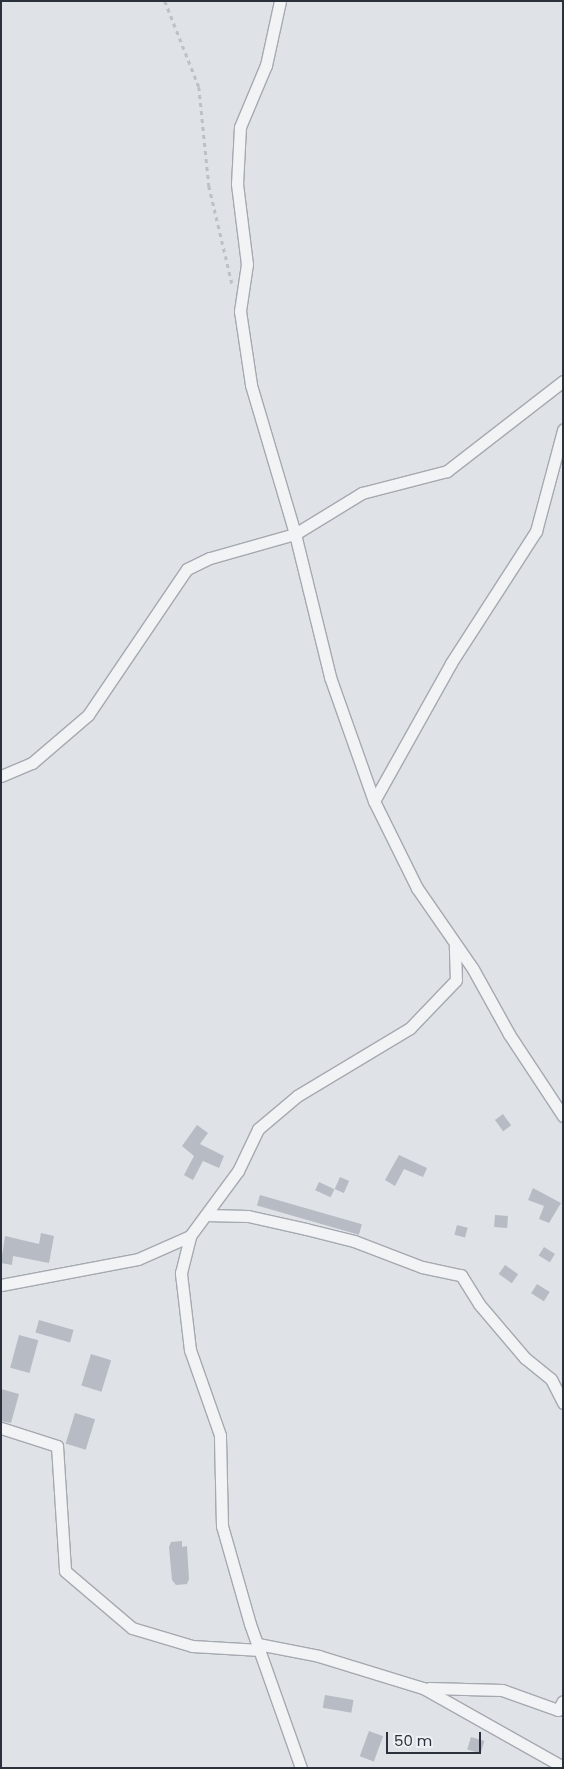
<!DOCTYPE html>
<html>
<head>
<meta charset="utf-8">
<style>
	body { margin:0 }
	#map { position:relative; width:564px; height:1769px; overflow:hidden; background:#dfe2e7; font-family:Poppins,sans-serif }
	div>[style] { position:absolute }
	.building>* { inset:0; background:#b7bbc3; transform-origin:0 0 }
	.path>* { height:2.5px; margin-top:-1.25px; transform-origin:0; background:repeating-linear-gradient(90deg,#bdc0c5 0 4px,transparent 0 8px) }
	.roads { filter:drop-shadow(1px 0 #a5a9b0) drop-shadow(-1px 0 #a5a9b0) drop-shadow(0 1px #a5a9b0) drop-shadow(0 -1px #a5a9b0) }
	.minor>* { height:11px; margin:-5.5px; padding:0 5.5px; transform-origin:5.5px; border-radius:5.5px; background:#f1f3f5 }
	span { translate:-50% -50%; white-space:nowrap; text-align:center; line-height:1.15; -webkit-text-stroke:4px #eef1f4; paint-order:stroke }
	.frame { position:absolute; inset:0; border:2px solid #2a303c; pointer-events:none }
	.scale { position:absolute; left:386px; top:1732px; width:95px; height:22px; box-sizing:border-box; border:2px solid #2a303c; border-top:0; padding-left:6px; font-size:15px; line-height:18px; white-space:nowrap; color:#2a303c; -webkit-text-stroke:4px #eef1f4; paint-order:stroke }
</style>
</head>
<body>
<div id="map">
	<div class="building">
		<i style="left:503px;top:1114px;width:14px;height:10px;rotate:54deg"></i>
		<i style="clip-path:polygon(197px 1125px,208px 1133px,200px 1144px,224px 1156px,219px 1168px,203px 1161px,193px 1180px,184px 1175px,194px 1156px,182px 1146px)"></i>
		<i style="clip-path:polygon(399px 1155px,427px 1168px,423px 1177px,404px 1169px,395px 1186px,385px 1180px)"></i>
		<i style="left:340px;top:1177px;width:10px;height:13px;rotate:24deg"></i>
		<i style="left:319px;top:1182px;width:17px;height:9px;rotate:25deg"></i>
		<i style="clip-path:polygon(533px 1188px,561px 1203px,549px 1223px,539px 1219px,544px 1206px,528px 1200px)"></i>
		<i style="left:260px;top:1195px;width:106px;height:11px;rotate:16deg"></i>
		<i style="left:495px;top:1215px;width:13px;height:12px;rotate:4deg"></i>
		<i style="left:457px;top:1225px;width:11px;height:10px;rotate:15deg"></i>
		<i style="clip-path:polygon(41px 1233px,54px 1236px,49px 1263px,13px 1256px,12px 1265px,1px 1263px,5px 1236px,39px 1244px)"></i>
		<i style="left:544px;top:1247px;width:13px;height:10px;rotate:32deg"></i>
		<i style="left:505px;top:1265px;width:16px;height:11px;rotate:35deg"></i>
		<i style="left:537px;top:1284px;width:15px;height:11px;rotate:32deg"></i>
		<i style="left:39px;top:1320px;width:36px;height:13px;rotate:16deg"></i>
		<i style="left:19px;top:1335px;width:20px;height:34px;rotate:15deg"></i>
		<i style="left:91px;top:1354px;width:21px;height:33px;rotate:17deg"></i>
		<i style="clip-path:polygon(1px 1389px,19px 1394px,11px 1423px,1px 1421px)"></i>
		<i style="left:75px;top:1413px;width:21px;height:32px;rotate:17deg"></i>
		<i style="clip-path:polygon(182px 1541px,182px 1547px,187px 1546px,189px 1579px,187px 1584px,176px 1585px,172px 1580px,169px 1547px,171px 1542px)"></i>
		<i style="left:325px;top:1695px;width:29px;height:13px;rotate:10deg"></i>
		<i style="left:369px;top:1731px;width:15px;height:27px;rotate:20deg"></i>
		<i style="left:471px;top:1737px;width:14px;height:13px;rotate:17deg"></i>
	</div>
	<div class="path">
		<i style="left:165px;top:1px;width:92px;rotate:68.4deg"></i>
		<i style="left:199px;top:87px;width:100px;rotate:84.2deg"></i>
		<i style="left:209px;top:186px;width:100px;rotate:76.7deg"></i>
	</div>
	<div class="roads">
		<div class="minor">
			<i style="left:280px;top:1px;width:66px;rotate:102.3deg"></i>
			<i style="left:266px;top:65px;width:67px;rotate:112.8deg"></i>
			<i style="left:240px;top:127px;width:57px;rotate:93deg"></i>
			<i style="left:237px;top:184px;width:81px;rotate:82.9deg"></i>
			<i style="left:247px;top:264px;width:48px;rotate:98.5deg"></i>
			<i style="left:240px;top:311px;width:75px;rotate:81.5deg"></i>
			<i style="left:251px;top:385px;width:155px;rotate:73.5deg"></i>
			<i style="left:295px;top:534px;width:147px;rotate:76.2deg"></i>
			<i style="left:330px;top:677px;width:132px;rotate:70.5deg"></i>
			<i style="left:374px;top:801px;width:97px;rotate:63.7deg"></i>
			<i style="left:417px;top:888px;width:98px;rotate:55.3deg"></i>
			<i style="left:473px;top:969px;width:74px;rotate:61deg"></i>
			<i style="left:509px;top:1034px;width:98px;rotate:56.6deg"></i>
			<i style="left:1px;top:776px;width:34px;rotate:-23deg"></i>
			<i style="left:32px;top:763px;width:74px;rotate:-40.6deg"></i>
			<i style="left:88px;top:715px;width:176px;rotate:-55.9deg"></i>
			<i style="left:187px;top:569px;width:25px;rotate:-26deg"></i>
			<i style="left:210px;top:558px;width:88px;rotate:-15.8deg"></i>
			<i style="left:295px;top:534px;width:79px;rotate:-31.5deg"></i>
			<i style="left:362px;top:493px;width:88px;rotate:-14.5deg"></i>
			<i style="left:447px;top:471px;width:147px;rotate:-37.8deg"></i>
			<i style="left:374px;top:801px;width:158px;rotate:-60.8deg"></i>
			<i style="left:451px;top:663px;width:157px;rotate:-57.2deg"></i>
			<i style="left:536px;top:531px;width:105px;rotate:-75deg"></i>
			<i style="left:206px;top:1215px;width:42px;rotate:1.4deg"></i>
			<i style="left:248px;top:1216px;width:59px;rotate:12.6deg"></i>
			<i style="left:306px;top:1229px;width:49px;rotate:14deg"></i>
			<i style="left:354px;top:1241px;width:73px;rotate:20.9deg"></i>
			<i style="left:422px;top:1267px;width:40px;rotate:12deg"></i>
			<i style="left:461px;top:1275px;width:34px;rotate:58deg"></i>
			<i style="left:479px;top:1304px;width:71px;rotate:49.6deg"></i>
			<i style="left:525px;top:1358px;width:33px;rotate:39deg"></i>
			<i style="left:551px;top:1379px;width:27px;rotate:63deg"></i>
			<i style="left:1px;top:1285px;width:139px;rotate:-10.7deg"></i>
			<i style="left:138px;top:1259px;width:57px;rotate:-23.9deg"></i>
			<i style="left:1px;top:1428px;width:59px;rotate:17.8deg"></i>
			<i style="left:57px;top:1446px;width:125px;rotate:86.3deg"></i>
			<i style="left:65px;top:1571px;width:88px;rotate:40.4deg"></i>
			<i style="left:132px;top:1628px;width:63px;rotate:16.7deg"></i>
			<i style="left:192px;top:1646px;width:68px;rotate:3.4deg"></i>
			<i style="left:258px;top:1644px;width:62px;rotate:11.1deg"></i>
			<i style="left:319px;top:1656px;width:109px;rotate:17.1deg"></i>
			<i style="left:423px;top:1688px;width:161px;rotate:29.4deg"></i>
			<i style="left:429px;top:1688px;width:73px;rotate:1.6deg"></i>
			<i style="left:502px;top:1690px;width:59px;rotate:19.7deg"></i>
			<i style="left:558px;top:1710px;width:10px;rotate:-61deg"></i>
			<i style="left:301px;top:1768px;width:153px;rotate:-109.5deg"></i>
			<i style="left:250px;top:1624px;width:102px;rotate:-105.9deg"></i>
			<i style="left:222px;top:1526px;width:91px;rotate:-91.3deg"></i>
			<i style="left:220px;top:1435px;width:90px;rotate:-109.4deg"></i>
			<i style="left:190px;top:1350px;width:78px;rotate:-96.7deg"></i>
			<i style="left:181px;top:1273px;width:38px;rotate:-76deg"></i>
			<i style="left:190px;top:1236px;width:81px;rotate:-53.6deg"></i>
			<i style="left:238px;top:1171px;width:47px;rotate:-64.5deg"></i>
			<i style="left:258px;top:1129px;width:51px;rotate:-40.2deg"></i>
			<i style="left:297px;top:1096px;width:132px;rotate:-31deg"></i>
			<i style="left:410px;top:1028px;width:66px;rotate:-46.2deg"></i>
			<i style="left:456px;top:980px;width:34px;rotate:-92deg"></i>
		</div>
	</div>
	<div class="frame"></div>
	<div class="scale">50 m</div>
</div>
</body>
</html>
